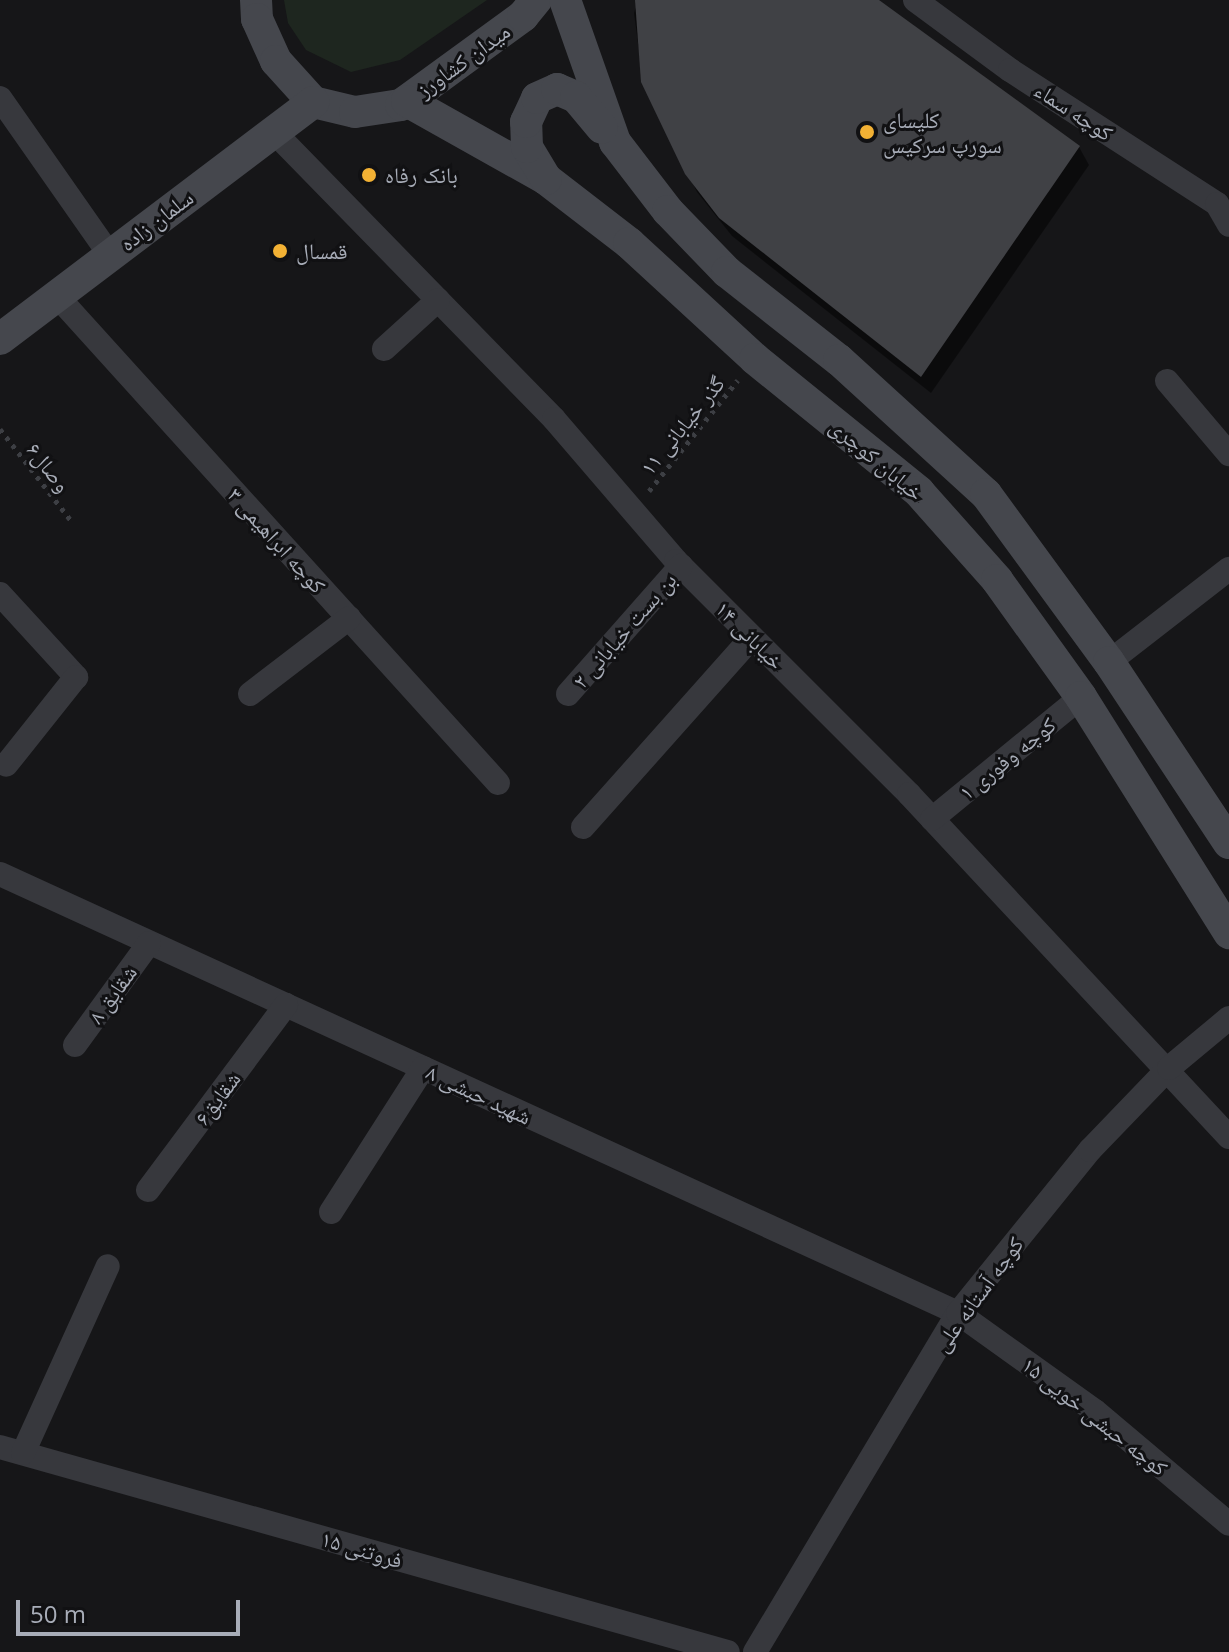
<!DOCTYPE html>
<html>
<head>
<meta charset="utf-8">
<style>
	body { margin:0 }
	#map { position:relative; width:1229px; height:1652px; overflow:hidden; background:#161618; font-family:"Open Sans","Noto Naskh Arabic",sans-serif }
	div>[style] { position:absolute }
	.green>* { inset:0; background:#1e261f }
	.shadow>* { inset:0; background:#0007 }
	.building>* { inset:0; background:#404145 }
	.path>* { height:5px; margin-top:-2.5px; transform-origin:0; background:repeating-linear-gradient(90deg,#3d3f44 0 4px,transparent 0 10px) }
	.street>* { height:24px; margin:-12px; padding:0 12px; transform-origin:12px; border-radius:12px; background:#37383d }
	.secondary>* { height:32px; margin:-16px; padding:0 16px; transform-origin:16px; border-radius:16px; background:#45474d }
	.dots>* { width:22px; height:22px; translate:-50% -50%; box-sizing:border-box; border:4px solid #111113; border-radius:50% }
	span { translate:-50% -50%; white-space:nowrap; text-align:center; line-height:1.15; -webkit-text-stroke:6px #111113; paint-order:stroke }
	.street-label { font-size:22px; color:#a8adb8 }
	.poi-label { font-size:22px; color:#a8adb8 }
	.left { translate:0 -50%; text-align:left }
	.scale { position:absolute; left:16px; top:1600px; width:224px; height:36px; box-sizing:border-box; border:4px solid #a8adb8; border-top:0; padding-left:10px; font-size:24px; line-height:28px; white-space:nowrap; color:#a8adb8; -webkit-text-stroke:6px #111113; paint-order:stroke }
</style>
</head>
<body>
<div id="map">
	<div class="green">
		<i style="clip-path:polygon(284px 0,487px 0,400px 60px,351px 72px,306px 50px,288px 23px)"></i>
	</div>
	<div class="shadow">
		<i style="clip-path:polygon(638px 0,876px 0,1079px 147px,1089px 165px,931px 393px,732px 236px,697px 192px,643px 81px,634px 13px)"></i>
	</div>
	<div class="building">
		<i style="clip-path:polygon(635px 0,879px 0,1080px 146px,921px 377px,719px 218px,685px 174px,641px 82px)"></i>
	</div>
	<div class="path">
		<i style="left:0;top:429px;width:119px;rotate:52.2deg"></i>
		<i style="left:649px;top:491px;width:142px;rotate:-51.3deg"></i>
	</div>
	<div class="street">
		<i style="left:915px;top:0;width:118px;rotate:36.4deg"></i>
		<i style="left:1010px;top:70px;width:247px;rotate:32.9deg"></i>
		<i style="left:1217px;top:204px;width:24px;rotate:60deg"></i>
		<i style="left:0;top:98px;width:192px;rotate:55deg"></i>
		<i style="left:273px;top:131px;width:402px;rotate:45.7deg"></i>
		<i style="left:554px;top:419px;width:187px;rotate:49.3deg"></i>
		<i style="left:676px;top:561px;width:330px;rotate:45deg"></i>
		<i style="left:909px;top:794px;width:469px;rotate:47deg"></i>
		<i style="left:57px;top:296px;width:657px;rotate:47.84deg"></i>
		<i style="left:384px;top:349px;width:73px;rotate:-42.2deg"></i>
		<i style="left:1167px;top:381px;width:96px;rotate:49.7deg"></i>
		<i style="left:0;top:594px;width:113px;rotate:47.5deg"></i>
		<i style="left:76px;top:677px;width:112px;rotate:128.5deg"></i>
		<i style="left:1109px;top:662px;width:152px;rotate:-37.8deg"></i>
		<i style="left:250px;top:694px;width:125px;rotate:-37.5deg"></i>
		<i style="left:568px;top:694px;width:171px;rotate:-48.6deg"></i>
		<i style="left:932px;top:819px;width:193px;rotate:-39.3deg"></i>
		<i style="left:583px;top:827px;width:254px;rotate:-48.3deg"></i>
		<i style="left:0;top:874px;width:1054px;rotate:24.62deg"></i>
		<i style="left:958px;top:1313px;width:168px;rotate:35.6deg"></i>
		<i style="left:1095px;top:1411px;width:175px;rotate:40.1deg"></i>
		<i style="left:75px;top:1045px;width:126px;rotate:-54deg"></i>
		<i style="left:148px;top:1190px;width:231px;rotate:-53.3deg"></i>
		<i style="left:331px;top:1212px;width:171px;rotate:-57.4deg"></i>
		<i style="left:0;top:1447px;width:756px;rotate:15.73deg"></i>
		<i style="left:23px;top:1453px;width:205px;rotate:-65.6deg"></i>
		<i style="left:755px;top:1652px;width:395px;rotate:-59.1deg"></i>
		<i style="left:958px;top:1313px;width:210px;rotate:-51deg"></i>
		<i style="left:1090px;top:1150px;width:114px;rotate:-46.1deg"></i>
		<i style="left:1169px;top:1068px;width:78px;rotate:-39.8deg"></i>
	</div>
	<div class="secondary">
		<i style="left:256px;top:0;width:19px;rotate:87deg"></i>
		<i style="left:257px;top:19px;width:46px;rotate:65.7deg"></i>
		<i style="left:276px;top:61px;width:55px;rotate:47.9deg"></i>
		<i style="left:313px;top:102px;width:43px;rotate:13.4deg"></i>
		<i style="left:355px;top:112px;width:47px;rotate:-8.7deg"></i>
		<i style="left:401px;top:105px;width:151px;rotate:-36.1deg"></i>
		<i style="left:523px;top:16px;width:21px;rotate:-51deg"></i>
		<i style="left:565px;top:0;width:151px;rotate:70.6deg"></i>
		<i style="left:615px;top:142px;width:87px;rotate:52.5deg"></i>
		<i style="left:668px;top:211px;width:85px;rotate:46deg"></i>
		<i style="left:727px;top:272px;width:142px;rotate:38.2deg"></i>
		<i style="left:839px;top:360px;width:199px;rotate:42.4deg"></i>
		<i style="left:986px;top:494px;width:208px;rotate:53.8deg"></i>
		<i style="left:1109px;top:662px;width:217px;rotate:56.5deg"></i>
		<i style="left:407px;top:101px;width:159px;rotate:29.3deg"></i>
		<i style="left:546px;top:179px;width:105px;rotate:37.6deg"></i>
		<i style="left:629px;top:243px;width:171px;rotate:42.6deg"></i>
		<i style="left:755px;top:359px;width:211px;rotate:39deg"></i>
		<i style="left:919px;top:492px;width:118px;rotate:48.4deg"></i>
		<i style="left:997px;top:580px;width:144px;rotate:54.3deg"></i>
		<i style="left:1081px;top:697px;width:279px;rotate:57.9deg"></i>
		<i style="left:546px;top:179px;width:37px;rotate:-121deg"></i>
		<i style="left:527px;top:147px;width:25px;rotate:-92deg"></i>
		<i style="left:526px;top:122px;width:26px;rotate:-65deg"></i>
		<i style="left:537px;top:98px;width:22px;rotate:-24deg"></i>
		<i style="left:557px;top:89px;width:21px;rotate:23deg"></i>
		<i style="left:576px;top:97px;width:40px;rotate:50deg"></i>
		<i style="left:0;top:339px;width:393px;rotate:-37.1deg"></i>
	</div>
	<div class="dots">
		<i style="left:867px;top:132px;background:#f2b134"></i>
		<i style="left:369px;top:175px;background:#f2b134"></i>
		<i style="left:280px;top:251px;background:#f2b134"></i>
	</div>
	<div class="street-label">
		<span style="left:463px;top:60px;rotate:-36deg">میدان کشاورز</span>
		<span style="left:1074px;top:111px;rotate:33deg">کوچه سماء</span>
		<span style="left:156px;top:220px;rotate:-37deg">سلمان زاده</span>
		<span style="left:682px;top:425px;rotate:-51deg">گذر خیابانی ۱۱</span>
		<span style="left:877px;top:459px;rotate:40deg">خیابان کوچری</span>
		<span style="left:49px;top:467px;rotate:52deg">وصال۶</span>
		<span style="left:277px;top:540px;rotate:48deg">کوچه ابراهیمی ۳</span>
		<span style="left:624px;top:630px;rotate:-49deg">بن بست خیابانی ۲</span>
		<span style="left:750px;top:635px;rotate:45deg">خیابانی ۱۴</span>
		<span style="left:1007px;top:758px;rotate:-39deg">کوچه وفوری ۱</span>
		<span style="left:112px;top:994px;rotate:-54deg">شقایق ۸</span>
		<span style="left:479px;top:1094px;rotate:25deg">شهید حبشی ۸</span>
		<span style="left:217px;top:1098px;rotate:-53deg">شقایق۶</span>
		<span style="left:978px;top:1294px;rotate:-54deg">کوچه آستانه علی</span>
		<span style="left:1095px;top:1416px;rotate:38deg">کوچه حبشی خویی ۱۵</span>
		<span style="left:362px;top:1549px;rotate:16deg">فروتنی ۱۵</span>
	</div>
	<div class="poi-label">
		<span class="left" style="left:883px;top:132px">کلیسای<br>سورپ سرکیس</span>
		<span class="left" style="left:385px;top:175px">بانک رفاه</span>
		<span class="left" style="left:296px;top:251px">قمسال</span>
	</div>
	<div class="scale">50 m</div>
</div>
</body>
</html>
